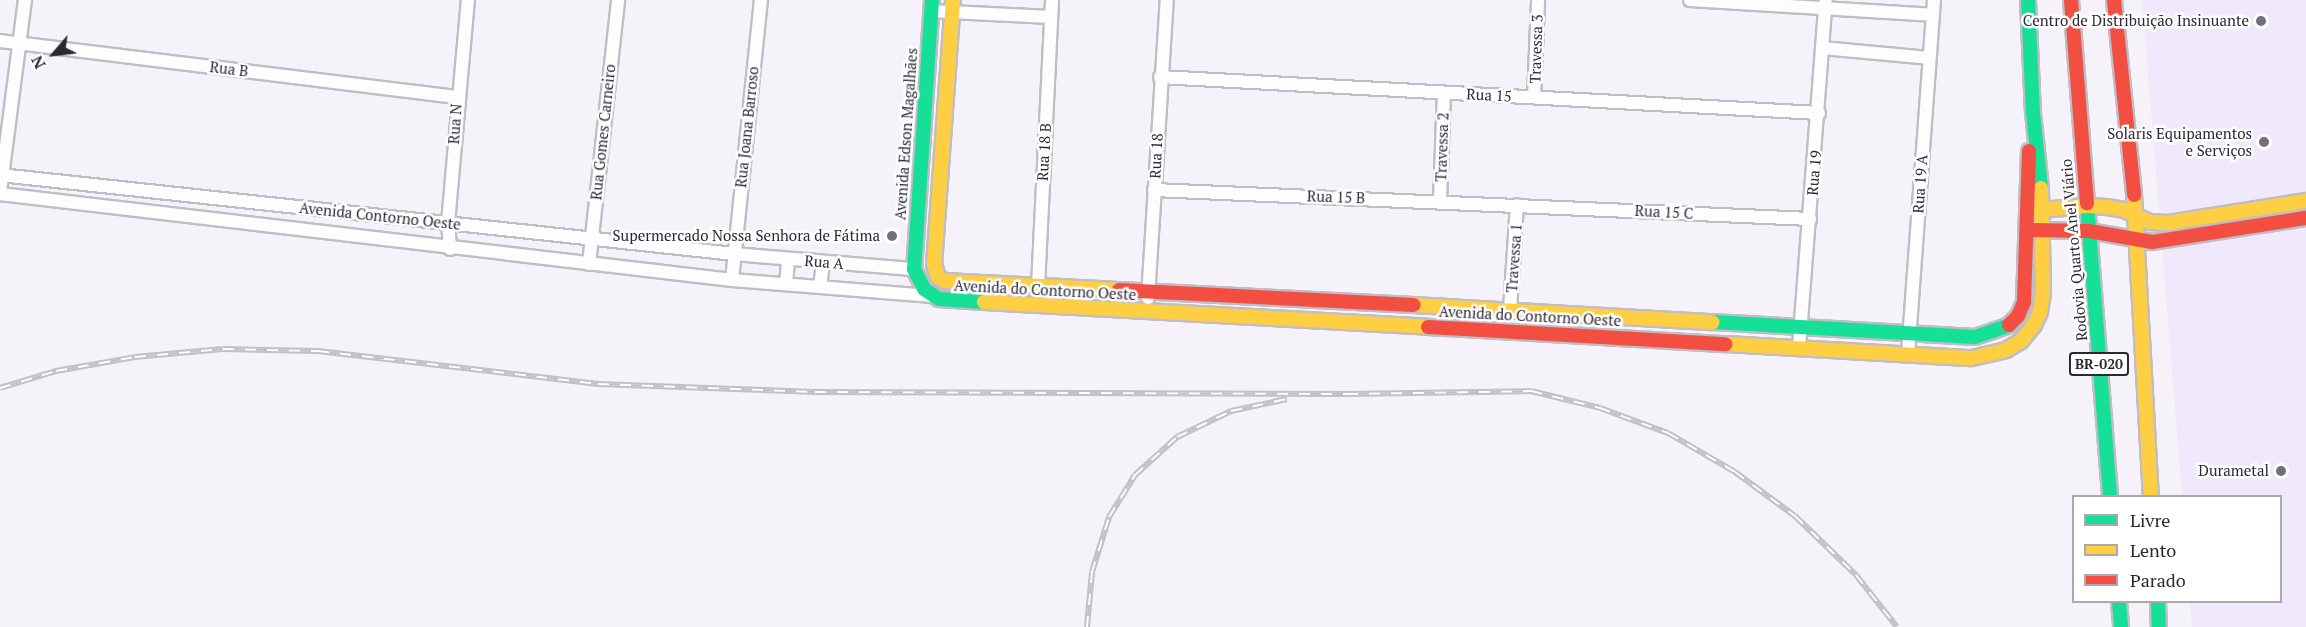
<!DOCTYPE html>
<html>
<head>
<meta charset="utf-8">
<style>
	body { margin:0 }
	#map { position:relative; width:2306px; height:627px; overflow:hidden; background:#f5f3f9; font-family:"PT Serif",serif }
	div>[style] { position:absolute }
	.built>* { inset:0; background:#f0e9fc }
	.roads { filter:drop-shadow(2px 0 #c0bdc5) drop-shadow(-2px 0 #c0bdc5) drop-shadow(0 2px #c0bdc5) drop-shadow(0 -2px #c0bdc5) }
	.street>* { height:12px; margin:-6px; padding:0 6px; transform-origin:6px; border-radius:6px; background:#fefdfe }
	.fast>* { height:14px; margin:-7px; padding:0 7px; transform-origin:7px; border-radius:7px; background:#16e098 }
	.slow>* { height:14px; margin:-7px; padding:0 7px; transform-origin:7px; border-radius:7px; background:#ffcf43 }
	.jam>* { height:14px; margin:-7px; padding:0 7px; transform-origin:7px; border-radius:7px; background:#f24e42 }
	.rail>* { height:6px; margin-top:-3px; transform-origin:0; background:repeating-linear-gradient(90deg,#fff 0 11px,#c1c0c3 0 22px); box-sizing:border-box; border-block:2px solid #c1c0c3 }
	.dots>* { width:16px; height:16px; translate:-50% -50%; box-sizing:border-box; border:3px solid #fff; border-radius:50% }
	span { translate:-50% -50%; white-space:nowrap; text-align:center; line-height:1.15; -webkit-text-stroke:5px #fff; paint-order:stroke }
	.shield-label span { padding:2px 4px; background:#fff; border:2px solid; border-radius:4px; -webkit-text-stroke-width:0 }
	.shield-label { font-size:14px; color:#2c2833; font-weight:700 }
	.poi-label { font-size:15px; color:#2c2833 }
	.right { translate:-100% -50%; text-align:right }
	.street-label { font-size:15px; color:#2c2833 }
	.legend { position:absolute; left:2072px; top:495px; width:210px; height:108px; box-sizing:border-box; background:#fff; border:2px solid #aba9ad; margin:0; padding:8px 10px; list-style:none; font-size:18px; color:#2c2833 }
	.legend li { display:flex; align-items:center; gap:12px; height:30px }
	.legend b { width:30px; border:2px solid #aba9ad }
	.north { position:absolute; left:24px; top:24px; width:60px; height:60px; -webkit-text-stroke:4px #fff; paint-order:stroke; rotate:242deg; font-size:16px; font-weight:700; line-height:24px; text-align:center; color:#2c2833 }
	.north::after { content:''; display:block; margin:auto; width:21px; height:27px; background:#2c2833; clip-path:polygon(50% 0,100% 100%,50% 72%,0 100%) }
</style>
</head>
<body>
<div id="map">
	<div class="built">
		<i style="clip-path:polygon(2142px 0,2306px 0,2306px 627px,2192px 627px,2190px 602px,2280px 602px,2280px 496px,2182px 496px)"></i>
	</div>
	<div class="roads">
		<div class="street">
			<i style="left:1690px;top:0;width:242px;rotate:3.5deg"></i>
			<i style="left:931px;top:11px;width:119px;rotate:2.9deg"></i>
			<i style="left:0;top:41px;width:460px;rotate:7deg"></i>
			<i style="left:1822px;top:48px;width:107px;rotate:5.3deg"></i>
			<i style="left:1160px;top:77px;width:660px;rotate:3.13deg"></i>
			<i style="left:1534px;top:97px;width:97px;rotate:-87.6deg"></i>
			<i style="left:0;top:175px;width:738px;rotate:6.14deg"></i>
			<i style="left:734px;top:254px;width:181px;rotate:4.8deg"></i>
			<i style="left:1154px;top:190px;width:657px;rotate:2.53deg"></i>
			<i style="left:0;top:192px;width:194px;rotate:-82.6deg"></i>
			<i style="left:0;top:194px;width:737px;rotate:6.7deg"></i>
			<i style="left:732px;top:280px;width:201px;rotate:4.6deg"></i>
			<i style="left:1440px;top:201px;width:108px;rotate:-87.9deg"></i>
			<i style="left:450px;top:249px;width:26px;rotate:-94deg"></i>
			<i style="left:448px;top:223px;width:224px;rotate:-84.9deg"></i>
			<i style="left:589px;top:264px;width:266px;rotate:-83.7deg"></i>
			<i style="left:732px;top:280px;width:281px;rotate:-84.1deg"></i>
			<i style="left:786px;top:284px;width:25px;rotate:-85deg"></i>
			<i style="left:820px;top:287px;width:25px;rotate:-83deg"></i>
			<i style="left:1038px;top:287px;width:287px;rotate:-87.2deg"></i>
			<i style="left:1148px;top:298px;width:299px;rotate:-86.4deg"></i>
			<i style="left:1510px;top:310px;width:105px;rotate:-86.2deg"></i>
			<i style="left:1799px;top:347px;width:348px;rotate:-85.6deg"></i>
			<i style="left:1908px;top:354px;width:355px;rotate:-85.8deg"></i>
		</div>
		<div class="fast">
			<i style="left:932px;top:0;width:270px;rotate:93.8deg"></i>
			<i style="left:914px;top:269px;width:22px;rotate:63deg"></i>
			<i style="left:924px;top:289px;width:18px;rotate:34deg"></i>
			<i style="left:939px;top:299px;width:45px;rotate:3.8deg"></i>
			<i style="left:2028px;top:0;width:113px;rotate:87.5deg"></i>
			<i style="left:2033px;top:113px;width:75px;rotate:83.9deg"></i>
			<i style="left:2087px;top:203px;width:294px;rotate:85.5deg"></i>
			<i style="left:1713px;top:322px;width:262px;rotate:3.3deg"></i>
			<i style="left:1975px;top:337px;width:36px;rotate:-19deg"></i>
			<i style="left:2119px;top:602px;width:25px;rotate:85deg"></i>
			<i style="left:2158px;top:602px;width:25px;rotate:88deg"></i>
		</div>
		<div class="slow">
			<i style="left:953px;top:0;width:265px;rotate:94.1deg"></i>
			<i style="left:934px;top:264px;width:14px;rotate:73deg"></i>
			<i style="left:938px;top:277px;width:8px;rotate:30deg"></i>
			<i style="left:945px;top:281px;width:174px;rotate:3deg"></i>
			<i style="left:2134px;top:195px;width:301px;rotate:86.8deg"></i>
			<i style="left:2031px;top:211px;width:55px;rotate:-5.2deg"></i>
			<i style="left:2086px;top:206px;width:21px;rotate:3deg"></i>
			<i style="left:2107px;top:207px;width:17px;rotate:10deg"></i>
			<i style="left:2124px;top:210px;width:29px;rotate:25deg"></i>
			<i style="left:2150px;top:222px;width:18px;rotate:3deg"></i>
			<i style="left:2168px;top:223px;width:140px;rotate:-9.1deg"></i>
			<i style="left:984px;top:302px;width:445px;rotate:3.2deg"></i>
			<i style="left:1414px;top:305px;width:299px;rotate:3.3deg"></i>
			<i style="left:1726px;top:344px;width:246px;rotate:3.3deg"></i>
			<i style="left:1972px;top:358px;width:35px;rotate:-13deg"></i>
			<i style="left:2006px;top:350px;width:17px;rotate:-31deg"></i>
			<i style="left:2021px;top:341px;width:21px;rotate:-51deg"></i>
			<i style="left:2034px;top:325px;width:14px;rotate:-65deg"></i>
			<i style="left:2040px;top:312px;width:19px;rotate:-81deg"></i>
			<i style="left:2043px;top:293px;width:105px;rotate:-91.1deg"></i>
		</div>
		<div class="jam">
			<i style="left:2071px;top:0;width:204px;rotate:85.5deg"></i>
			<i style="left:2114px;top:0;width:196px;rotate:84.1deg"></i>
			<i style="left:2032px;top:230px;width:57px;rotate:1deg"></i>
			<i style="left:2089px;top:231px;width:64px;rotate:9.9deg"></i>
			<i style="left:2152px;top:242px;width:156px;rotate:-8.9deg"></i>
			<i style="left:1119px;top:290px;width:295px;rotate:2.9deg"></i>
			<i style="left:2009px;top:325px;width:13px;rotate:-45deg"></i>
			<i style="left:2018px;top:316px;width:15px;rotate:-67deg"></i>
			<i style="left:2024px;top:302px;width:151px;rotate:-88.1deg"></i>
			<i style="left:1428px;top:327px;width:298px;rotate:3.3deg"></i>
		</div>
	</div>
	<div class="rail">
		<i style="left:0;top:388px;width:59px;rotate:-16.9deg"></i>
		<i style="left:56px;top:371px;width:80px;rotate:-10deg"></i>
		<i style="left:135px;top:357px;width:88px;rotate:-5.2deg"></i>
		<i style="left:223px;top:349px;width:95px;rotate:1.2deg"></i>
		<i style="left:318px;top:351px;width:282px;rotate:6.7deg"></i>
		<i style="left:598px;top:384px;width:217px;rotate:2.1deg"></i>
		<i style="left:815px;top:392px;width:532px;rotate:0.22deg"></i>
		<i style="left:1347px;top:394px;width:184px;rotate:-0.9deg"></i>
		<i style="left:1531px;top:391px;width:71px;rotate:13.8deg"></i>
		<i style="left:1600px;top:408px;width:72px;rotate:20.2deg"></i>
		<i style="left:1668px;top:433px;width:78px;rotate:30.2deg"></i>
		<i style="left:1735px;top:472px;width:74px;rotate:36.3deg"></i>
		<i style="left:1795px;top:516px;width:85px;rotate:44deg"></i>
		<i style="left:1856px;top:575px;width:66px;rotate:51.7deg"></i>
		<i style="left:1087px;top:627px;width:55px;rotate:-84.8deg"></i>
		<i style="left:1092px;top:572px;width:58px;rotate:-72.8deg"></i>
		<i style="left:1109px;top:517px;width:49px;rotate:-58.2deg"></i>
		<i style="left:1135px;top:475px;width:57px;rotate:-42.1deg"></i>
		<i style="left:1177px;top:437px;width:60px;rotate:-25.7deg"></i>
		<i style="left:1231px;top:411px;width:57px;rotate:-12.1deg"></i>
	</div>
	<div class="dots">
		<i style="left:2261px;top:21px;background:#726f78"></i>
		<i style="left:2264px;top:142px;background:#726f78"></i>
		<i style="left:892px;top:236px;background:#726f78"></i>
		<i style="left:2281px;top:471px;background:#726f78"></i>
	</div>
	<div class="shield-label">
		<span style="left:2099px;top:364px">BR-020</span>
	</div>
	<div class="poi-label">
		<span class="right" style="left:2249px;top:21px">Centro de Distribuição Insinuante</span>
		<span class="right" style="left:2252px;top:142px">Solaris Equipamentos<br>e Serviços</span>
		<span class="right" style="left:880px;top:236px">Supermercado Nossa Senhora de Fátima</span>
		<span class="right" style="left:2269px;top:471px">Durametal</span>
	</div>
	<div class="street-label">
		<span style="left:1536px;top:49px;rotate:-88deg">Travessa 3</span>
		<span style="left:229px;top:69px;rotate:7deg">Rua B</span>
		<span style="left:1489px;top:95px;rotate:3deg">Rua 15</span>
		<span style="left:455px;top:124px;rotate:-86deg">Rua N</span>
		<span style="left:747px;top:127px;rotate:-84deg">Rua Joana Barroso</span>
		<span style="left:603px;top:132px;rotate:-84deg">Rua Gomes Carneiro</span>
		<span style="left:906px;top:134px;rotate:-86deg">Avenida Edson Magalhães</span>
		<span style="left:1442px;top:147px;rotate:-88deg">Travessa 2</span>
		<span style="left:1044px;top:152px;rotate:-87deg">Rua 18 B</span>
		<span style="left:1156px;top:156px;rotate:-87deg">Rua 18</span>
		<span style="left:1814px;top:173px;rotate:-85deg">Rua 19</span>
		<span style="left:1920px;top:184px;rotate:-86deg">Rua 19 A</span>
		<span style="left:1336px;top:197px;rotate:2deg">Rua 15 B</span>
		<span style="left:1664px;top:212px;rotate:3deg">Rua 15 C</span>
		<span style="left:380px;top:216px;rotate:6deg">Avenida Contorno Oeste</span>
		<span style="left:2074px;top:250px;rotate:-95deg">Rodovia Quarto Anel Viário</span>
		<span style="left:1514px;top:258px;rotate:-86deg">Travessa 1</span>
		<span style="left:824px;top:262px;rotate:5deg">Rua A</span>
		<span style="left:1045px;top:290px;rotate:3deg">Avenida do Contorno Oeste</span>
		<span style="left:1530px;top:316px;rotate:3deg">Avenida do Contorno Oeste</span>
	</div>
	<ul class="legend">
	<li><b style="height:8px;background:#16e098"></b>Livre</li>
	<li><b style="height:8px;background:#ffcf43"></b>Lento</li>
	<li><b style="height:8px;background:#f24e42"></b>Parado</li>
	</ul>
	<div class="north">N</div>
</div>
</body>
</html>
